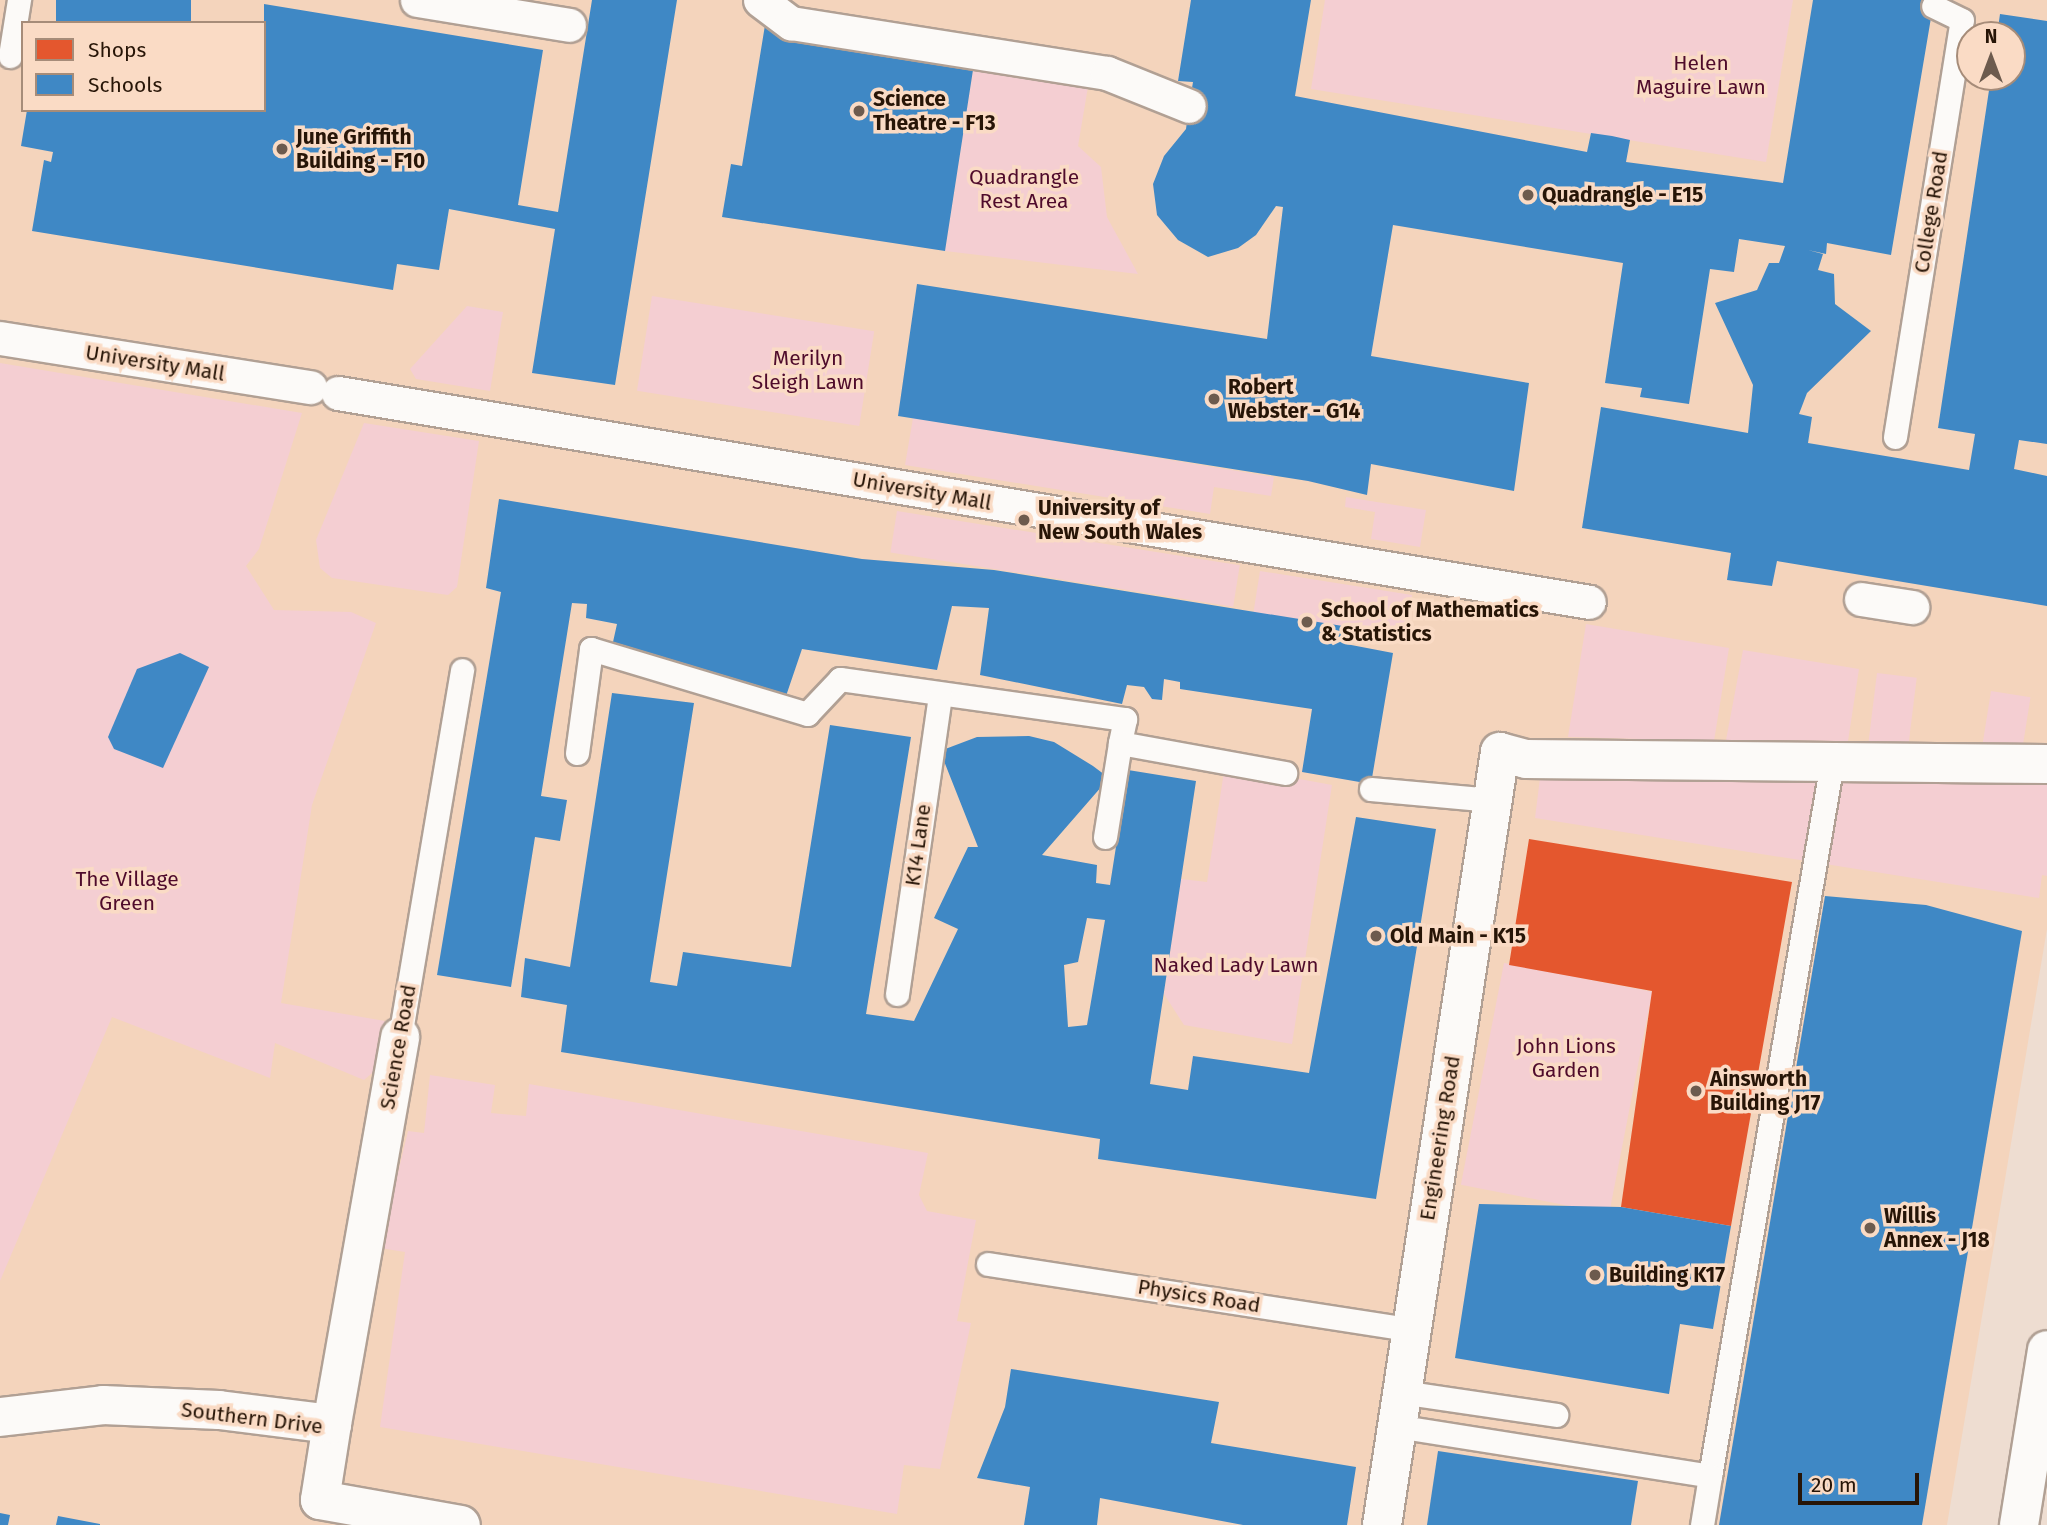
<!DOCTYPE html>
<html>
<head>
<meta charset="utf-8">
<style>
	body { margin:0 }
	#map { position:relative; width:2047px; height:1525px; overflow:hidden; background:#eeddd1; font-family:"Fira Sans",sans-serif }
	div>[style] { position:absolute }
	.built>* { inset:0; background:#f4d4bc }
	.green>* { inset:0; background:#f4ced2; transform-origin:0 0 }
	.shops>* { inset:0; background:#e4572e }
	.schools>* { inset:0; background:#3f88c5; transform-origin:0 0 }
	.roads { filter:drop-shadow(2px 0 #b1a094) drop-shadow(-2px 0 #b1a094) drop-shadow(0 2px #b1a094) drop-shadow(0 -2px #b1a094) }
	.service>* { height:23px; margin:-11.5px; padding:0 11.5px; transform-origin:11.5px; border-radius:11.5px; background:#fcfaf8 }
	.pedestrian>* { height:33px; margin:-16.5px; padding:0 16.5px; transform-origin:16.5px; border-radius:16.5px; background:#fcfaf8 }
	.minor>* { height:38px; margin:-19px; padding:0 19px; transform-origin:19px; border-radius:19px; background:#fcfaf8 }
	.dots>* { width:19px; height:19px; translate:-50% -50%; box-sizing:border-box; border:4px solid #fadbc5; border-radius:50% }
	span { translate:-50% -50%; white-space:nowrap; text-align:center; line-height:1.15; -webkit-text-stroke:7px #fadbc5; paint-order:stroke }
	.park-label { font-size:21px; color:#4f0b2b }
	.poi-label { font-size:21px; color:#271507; font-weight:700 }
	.left { translate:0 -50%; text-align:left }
	.street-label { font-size:21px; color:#271507 }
	.legend { position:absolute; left:21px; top:21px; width:245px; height:91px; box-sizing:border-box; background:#fadbc5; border:2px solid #a68c79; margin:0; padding:9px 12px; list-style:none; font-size:21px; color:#271507 }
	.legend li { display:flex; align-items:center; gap:14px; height:35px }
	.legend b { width:35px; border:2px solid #a68c79 }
	.north { position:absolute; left:1956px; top:21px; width:70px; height:70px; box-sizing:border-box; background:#fadbc5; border:2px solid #a68c79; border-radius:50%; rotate:0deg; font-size:19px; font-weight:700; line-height:28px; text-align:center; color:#271507 }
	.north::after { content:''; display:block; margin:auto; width:24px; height:32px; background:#6d5b4e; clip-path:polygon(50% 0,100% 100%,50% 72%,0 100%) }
	.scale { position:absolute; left:1798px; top:1473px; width:121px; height:32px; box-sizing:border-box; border:4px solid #271507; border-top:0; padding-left:9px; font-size:21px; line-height:24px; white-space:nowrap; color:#271507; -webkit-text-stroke:5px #fadbc5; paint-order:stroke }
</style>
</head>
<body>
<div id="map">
	<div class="built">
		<i style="clip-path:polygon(evenodd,0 0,2047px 0,2047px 929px,1947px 1525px,0 1525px,0 0,23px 23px,264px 23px,264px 110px,23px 110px,23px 23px,0 0,1970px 35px,2012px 35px,2012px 77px,1970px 77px,1970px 35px)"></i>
	</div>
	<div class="green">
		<i style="clip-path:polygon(1325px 0,1793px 0,1766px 162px,1311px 89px)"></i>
		<i style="clip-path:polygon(975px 57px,1090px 75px,1078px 146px,1101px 167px,1107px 217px,1138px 274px,945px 251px)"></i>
		<i style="left:652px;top:296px;width:225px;height:96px;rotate:9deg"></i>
		<i style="clip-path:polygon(467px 306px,503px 312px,490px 391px,416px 379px,410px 369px)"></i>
		<i style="clip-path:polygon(0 363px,302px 413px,259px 549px,246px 566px,274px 610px,351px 612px,376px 623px,312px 805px,281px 1003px,385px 1021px,378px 1068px,364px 1080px,275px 1043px,270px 1078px,112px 1017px,0 1281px)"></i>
		<i style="clip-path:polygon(913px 418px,1274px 477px,1271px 496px,1214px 487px,1210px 514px,905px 465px)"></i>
		<i style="clip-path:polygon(364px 423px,479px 441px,457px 587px,448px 595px,332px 578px,320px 568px,316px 540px)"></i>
		<i style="clip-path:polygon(1346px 497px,1426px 510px,1420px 547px,1371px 539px,1375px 512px,1345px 507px)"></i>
		<i style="left:897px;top:511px;width:347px;height:42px;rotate:9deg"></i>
		<i style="left:1260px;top:571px;width:154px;height:42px;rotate:9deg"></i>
		<i style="clip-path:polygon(1586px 624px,1729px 648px,1714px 741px,1568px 737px)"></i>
		<i style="clip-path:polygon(1743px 650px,1859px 669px,1848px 741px,1726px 740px)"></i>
		<i style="left:1877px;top:673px;width:40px;height:69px;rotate:7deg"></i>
		<i style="left:1991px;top:691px;width:40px;height:55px;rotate:9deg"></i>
		<i style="clip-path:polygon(1225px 765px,1332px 785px,1292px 1044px,1184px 1025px,1164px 994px,1181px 879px,1207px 882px)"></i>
		<i style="clip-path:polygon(1541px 770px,2047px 777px,2047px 876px,2042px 875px,2039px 898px,1535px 818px)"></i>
		<i style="left:1504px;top:963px;width:151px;height:226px;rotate:11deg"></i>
		<i style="clip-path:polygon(430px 1075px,495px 1085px,491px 1113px,526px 1116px,529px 1084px,928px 1153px,919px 1195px,927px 1211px,976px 1220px,957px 1321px,971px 1323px,940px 1469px,904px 1465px,897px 1514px,380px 1427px,405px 1252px,380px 1248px,408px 1131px,424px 1133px)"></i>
	</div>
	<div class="shops">
		<i style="clip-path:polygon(1529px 839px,1792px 882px,1731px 1226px,1621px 1207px,1652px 991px,1509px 965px)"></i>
	</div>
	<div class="schools">
		<i style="left:56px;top:0;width:135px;height:23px"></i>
		<i style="clip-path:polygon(592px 0,677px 0,615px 385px,532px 373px,555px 229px,449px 209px,439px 270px,397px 264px,393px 290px,32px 231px,44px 160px,51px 162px,53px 152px,21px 146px,27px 110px,264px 110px,264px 4px,543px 50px,518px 205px,558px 212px)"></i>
		<i style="clip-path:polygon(1191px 0,1311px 0,1295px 96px,1587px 152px,1591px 133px,1612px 136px,1630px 140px,1626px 162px,1783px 183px,1813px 0,1934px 0,1891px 255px,1827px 243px,1826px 254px,1808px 250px,1823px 254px,1818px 270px,1834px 274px,1835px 304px,1871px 331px,1807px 393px,1799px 414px,1812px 417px,1808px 443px,1969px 470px,1975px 434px,1938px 428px,1991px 77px,2012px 77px,2012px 35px,1997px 35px,2000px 14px,2047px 21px,2047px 444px,2019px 440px,2014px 469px,2047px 476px,2047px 606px,1777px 561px,1772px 586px,1727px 580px,1731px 553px,1582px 528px,1601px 407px,1748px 433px,1753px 385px,1715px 303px,1757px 290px,1769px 263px,1779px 263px,1785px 246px,1739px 239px,1734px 272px,1710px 269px,1689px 404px,1640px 397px,1642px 388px,1605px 383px,1623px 263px,1393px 225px,1371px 356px,1529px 383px,1514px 491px,1371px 464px,1367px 495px,1308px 481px,898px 416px,917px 284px,1267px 339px,1283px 207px,1276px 206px,1256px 235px,1238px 248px,1208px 257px,1178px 240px,1157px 215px,1153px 184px,1164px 156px,1186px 129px,1189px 106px,1193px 82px,1178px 81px)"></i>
		<i style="clip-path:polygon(765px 25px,975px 57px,945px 251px,722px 217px,731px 164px,742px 166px)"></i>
		<i style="clip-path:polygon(499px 499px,862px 559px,994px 570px,1349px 627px,1346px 644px,1393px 653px,1371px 784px,1302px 772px,1312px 709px,1180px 689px,1180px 682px,1164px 679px,1162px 700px,1152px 699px,1144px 687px,1127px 685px,1122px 704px,980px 675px,989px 608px,952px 606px,937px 670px,802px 649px,786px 696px,613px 642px,617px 624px,586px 618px,587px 604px,572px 603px,541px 796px,567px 800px,560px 841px,535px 837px,511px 987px,437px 975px,501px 592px,486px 588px)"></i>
		<i style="clip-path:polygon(180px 653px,209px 667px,163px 768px,114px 749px,108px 737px,137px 669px)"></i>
		<i style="clip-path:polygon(evenodd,612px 693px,694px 703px,650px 982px,677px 986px,683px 952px,791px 967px,830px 725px,911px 737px,866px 1014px,914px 1021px,958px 929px,934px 918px,968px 847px,978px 847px,940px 751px,977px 737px,1029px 736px,1054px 742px,1093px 766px,1109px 778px,1042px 855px,1097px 865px,1096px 883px,1110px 885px,1128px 770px,1196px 781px,1150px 1084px,1188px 1090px,1193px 1056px,1309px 1073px,1356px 817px,1436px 829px,1376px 1199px,1098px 1159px,1100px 1139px,561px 1052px,567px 1005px,521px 997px,525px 958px,570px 967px,612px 693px,1087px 918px,1105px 920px,1087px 1025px,1068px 1027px,1064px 965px,1078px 962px,1087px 918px)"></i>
		<i style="clip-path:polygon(1825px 896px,1926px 905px,2022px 931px,1922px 1525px,1719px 1525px)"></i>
		<i style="clip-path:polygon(1479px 1204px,1621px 1207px,1731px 1226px,1713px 1329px,1680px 1324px,1669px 1394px,1455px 1358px)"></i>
		<i style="clip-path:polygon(1011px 1369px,1219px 1402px,1211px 1443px,1356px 1467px,1347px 1525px,1243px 1525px,1100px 1498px,1097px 1525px,1024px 1525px,1030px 1487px,977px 1478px,1005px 1407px)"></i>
		<i style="clip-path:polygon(1438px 1451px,1638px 1481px,1631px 1525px,1427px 1525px)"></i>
		<i style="clip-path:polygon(0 1513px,10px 1515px,8px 1525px,0 1525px)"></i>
		<i style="clip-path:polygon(58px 1516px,100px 1524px,100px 1525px,56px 1525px)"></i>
	</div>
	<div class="roads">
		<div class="service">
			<i style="left:10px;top:56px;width:57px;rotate:-80.9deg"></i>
			<i style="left:1895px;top:437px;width:422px;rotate:-80.9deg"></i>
			<i style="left:1962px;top:20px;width:32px;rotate:-154deg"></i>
			<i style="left:577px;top:753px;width:105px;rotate:-82.3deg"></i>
			<i style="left:591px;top:649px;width:226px;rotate:16.7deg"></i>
			<i style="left:807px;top:714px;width:48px;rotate:-46.7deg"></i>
			<i style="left:840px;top:679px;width:288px;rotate:8deg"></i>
			<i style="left:1125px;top:719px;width:25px;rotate:102deg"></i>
			<i style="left:1120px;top:743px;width:168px;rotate:10.3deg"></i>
			<i style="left:1371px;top:789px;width:121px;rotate:5.2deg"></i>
			<i style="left:1105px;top:837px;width:95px;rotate:-80.9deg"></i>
			<i style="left:897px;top:994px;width:302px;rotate:-81.8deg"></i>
			<i style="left:400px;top:1037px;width:372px;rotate:-80.4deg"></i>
			<i style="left:988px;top:1264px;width:427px;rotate:8.8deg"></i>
			<i style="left:1401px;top:1392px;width:157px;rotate:8.4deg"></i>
			<i style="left:1396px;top:1426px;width:318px;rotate:9deg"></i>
			<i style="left:1710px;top:1476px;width:724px;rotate:-80.3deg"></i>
			<i style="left:1702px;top:1525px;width:50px;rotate:-80.7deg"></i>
		</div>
		<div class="pedestrian">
			<i style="left:417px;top:0;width:154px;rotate:9.3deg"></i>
			<i style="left:760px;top:0;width:39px;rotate:37deg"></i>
			<i style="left:791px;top:23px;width:320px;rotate:9deg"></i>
			<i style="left:1107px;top:73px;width:88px;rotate:21.9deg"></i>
			<i style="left:0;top:338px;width:314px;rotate:9deg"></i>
			<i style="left:338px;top:393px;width:1268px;rotate:9.48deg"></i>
			<i style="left:1861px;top:599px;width:52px;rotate:8.9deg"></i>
		</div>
		<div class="minor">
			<i style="left:0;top:1417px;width:104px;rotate:-6.6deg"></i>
			<i style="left:103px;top:1405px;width:116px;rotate:2.5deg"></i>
			<i style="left:219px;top:1410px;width:114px;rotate:7.1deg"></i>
			<i style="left:332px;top:1424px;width:77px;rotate:99deg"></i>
			<i style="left:320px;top:1500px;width:143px;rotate:10.1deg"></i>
			<i style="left:332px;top:1424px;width:393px;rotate:-80deg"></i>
			<i style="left:1382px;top:1525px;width:782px;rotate:-81.32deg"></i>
			<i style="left:1500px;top:752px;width:27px;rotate:15deg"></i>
			<i style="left:1526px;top:759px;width:521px;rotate:0.55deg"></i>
			<i style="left:2019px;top:1525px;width:177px;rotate:-80.9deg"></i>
		</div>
	</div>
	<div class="dots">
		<i style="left:859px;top:111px;background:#6d5b4e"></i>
		<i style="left:282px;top:149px;background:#6d5b4e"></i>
		<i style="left:1528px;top:195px;background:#6d5b4e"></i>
		<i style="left:1214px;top:399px;background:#6d5b4e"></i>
		<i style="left:1024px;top:520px;background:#6d5b4e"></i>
		<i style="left:1307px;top:622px;background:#6d5b4e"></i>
		<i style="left:1376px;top:936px;background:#6d5b4e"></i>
		<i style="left:1696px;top:1091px;background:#6d5b4e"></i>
		<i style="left:1870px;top:1228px;background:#6d5b4e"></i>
		<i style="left:1595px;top:1275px;background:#6d5b4e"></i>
	</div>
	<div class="park-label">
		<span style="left:1701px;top:75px">Helen<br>Maguire Lawn</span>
		<span style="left:1024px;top:189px">Quadrangle<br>Rest Area</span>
		<span style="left:808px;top:370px">Merilyn<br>Sleigh Lawn</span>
		<span style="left:127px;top:891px">The Village<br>Green</span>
		<span style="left:1236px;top:965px">Naked Lady Lawn</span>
		<span style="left:1566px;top:1058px">John Lions<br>Garden</span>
	</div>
	<div class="poi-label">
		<span class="left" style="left:873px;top:111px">Science<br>Theatre - F13</span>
		<span class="left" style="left:296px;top:149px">June Griffith<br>Building - F10</span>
		<span class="left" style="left:1542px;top:195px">Quadrangle - E15</span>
		<span class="left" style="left:1228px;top:399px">Robert<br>Webster - G14</span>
		<span class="left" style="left:1038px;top:520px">University of<br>New South Wales</span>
		<span class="left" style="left:1321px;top:622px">School of Mathematics<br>&amp; Statistics</span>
		<span class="left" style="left:1390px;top:936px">Old Main - K15</span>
		<span class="left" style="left:1710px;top:1091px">Ainsworth<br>Building J17</span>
		<span class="left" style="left:1884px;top:1228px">Willis<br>Annex - J18</span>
		<span class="left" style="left:1609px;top:1275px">Building K17</span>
	</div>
	<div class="street-label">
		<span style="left:1931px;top:212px;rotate:-81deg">College Road</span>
		<span style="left:155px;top:363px;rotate:9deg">University Mall</span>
		<span style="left:922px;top:491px;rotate:10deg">University Mall</span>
		<span style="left:918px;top:845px;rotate:-82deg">K14 Lane</span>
		<span style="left:398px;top:1047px;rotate:-80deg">Science Road</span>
		<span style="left:1440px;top:1138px;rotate:-81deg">Engineering Road</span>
		<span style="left:1199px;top:1296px;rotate:9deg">Physics Road</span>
		<span style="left:252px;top:1418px;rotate:7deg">Southern Drive</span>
	</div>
	<ul class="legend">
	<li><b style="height:19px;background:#e4572e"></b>Shops</li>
	<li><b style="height:19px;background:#3f88c5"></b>Schools</li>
	</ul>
	<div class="north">N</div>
	<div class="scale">20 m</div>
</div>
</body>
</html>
